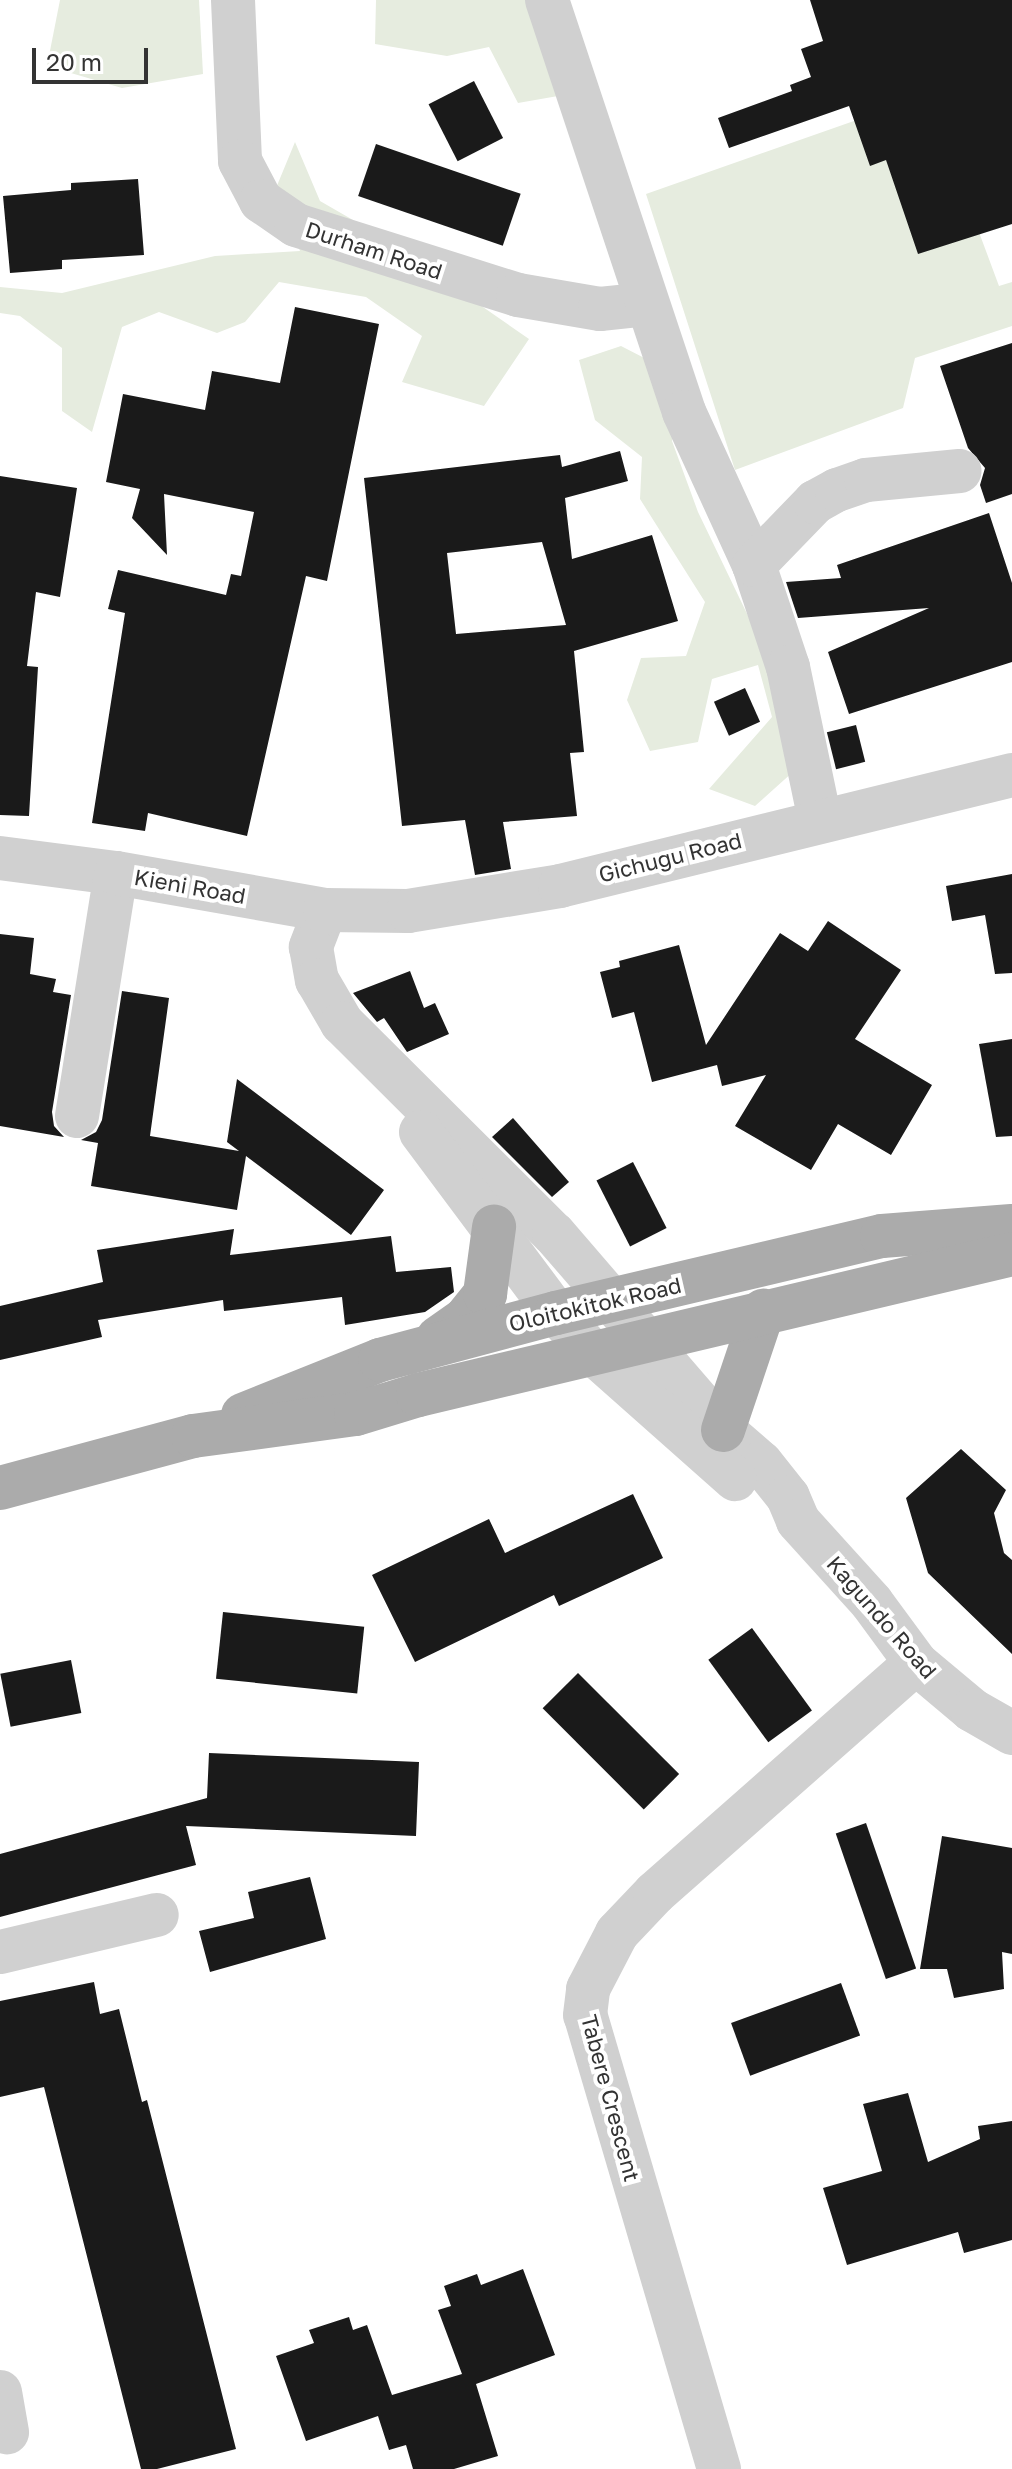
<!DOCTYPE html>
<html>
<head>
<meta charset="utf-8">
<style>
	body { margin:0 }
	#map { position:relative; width:1012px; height:2469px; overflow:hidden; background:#fff; font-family:"Golos Text",sans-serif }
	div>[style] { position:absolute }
	.green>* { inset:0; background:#e6ecdf }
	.building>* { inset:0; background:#1a1a1a; transform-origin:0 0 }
	.minor>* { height:44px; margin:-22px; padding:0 22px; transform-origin:22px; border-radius:22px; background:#d0d0d0 }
	.major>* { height:44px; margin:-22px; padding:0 22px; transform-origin:22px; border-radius:22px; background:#ababab }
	span { translate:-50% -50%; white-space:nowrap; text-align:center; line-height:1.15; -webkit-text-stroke:8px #fff; paint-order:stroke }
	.street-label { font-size:22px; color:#333 }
	.scale { position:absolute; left:32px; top:48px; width:116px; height:36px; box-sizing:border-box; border:4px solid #333; border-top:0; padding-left:10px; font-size:24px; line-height:28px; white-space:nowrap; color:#333; -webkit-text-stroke:6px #fff; paint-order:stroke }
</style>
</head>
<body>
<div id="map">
	<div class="green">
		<i style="clip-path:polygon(60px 0,199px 0,203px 74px,122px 88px,47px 66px)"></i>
		<i style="clip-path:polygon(376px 0,528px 0,558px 96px,518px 103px,489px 47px,447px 56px,375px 44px)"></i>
		<i style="clip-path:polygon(928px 95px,999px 286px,1012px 282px,1012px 326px,915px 358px,903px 408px,735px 470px,646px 194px)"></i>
		<i style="clip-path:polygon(295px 142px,320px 201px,379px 235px,529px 339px,484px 406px,402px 382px,422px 336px,366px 297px,279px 282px,245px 322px,217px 333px,159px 312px,122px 327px,92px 432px,62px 411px,62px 348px,20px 316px,0 313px,0 287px,62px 293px,215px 256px,300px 251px,276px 188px)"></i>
		<i style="clip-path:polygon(621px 346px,689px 381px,672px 441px,698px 512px,751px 622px,815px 703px,794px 771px,755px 806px,709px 789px,772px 717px,758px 665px,712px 679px,698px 742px,650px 751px,627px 700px,641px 658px,686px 656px,705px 602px,640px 499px,642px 457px,595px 420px,579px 360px)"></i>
	</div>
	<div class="building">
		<i style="clip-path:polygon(810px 0,1012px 0,1012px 224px,918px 254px,886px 160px,870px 166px,849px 106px,729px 148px,718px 118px,792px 91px,790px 85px,811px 77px,801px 49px,823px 41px)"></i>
		<i style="left:474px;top:81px;width:64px;height:51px;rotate:63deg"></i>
		<i style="left:376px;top:144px;width:153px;height:55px;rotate:19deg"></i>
		<i style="clip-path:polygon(138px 179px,144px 255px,62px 260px,62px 269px,10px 273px,3px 196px,71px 190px,71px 183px)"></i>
		<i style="clip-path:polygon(295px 307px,379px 324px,327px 581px,306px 576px,247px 836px,148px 813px,145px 831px,92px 823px,125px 613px,108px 609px,118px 570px,226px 595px,231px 574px,241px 576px,254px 512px,164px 494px,167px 555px,132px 518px,140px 489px,106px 482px,123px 394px,205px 410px,212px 371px,280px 383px)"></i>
		<i style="clip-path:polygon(1012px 343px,1012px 494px,986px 503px,980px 485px,985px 468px,968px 448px,940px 366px)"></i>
		<i style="clip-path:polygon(evenodd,620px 451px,628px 481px,565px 498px,572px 559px,652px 535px,678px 621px,574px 651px,584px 752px,570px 753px,577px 816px,503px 822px,511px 869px,475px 875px,465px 820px,402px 826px,364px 478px,560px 455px,562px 467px,620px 451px,542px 542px,566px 625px,456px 634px,447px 553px,542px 542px)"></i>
		<i style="clip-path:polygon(0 476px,77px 488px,60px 597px,36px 592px,27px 666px,38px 667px,29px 816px,0 815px)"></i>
		<i style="clip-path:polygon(989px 513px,1012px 583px,1012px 662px,849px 714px,828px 652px,929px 608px,798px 618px,786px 582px,841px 578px,837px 565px)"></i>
		<i style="left:745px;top:688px;width:37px;height:34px;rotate:66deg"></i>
		<i style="left:856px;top:725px;width:38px;height:30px;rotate:76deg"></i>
		<i style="clip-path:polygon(1012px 874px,1012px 973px,995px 974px,985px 915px,952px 921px,946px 886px)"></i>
		<i style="clip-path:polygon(828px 921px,901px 970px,855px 1039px,932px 1085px,891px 1155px,838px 1124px,811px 1170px,735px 1126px,766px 1075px,722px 1086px,717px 1065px,652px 1082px,634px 1012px,612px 1018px,600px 972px,620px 967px,619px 961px,679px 945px,706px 1045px,780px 933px,808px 951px)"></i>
		<i style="clip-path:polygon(0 934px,34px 938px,30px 974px,56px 979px,53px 992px,71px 995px,52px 1112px,54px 1126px,64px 1137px,0 1126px)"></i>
		<i style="clip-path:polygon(410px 971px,424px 1008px,435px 1003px,449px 1034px,407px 1052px,384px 1018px,377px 1022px,353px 993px)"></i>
		<i style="clip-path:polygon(122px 991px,169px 998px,150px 1136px,239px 1151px,227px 1142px,237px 1079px,384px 1190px,351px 1235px,246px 1156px,237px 1210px,91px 1186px,98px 1143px,81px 1140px,96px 1132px,102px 1120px)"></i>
		<i style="clip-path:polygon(1012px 1039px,1012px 1136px,996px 1137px,979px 1044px)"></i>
		<i style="clip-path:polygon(513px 1118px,569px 1182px,552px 1197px,492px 1137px)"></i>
		<i style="left:633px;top:1162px;width:74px;height:41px;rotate:63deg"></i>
		<i style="clip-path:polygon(234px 1229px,230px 1255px,391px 1236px,396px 1272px,451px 1267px,454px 1292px,425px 1312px,345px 1325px,342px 1297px,224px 1311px,223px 1300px,98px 1320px,102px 1337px,0 1360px,0 1306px,103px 1282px,97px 1250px)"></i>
		<i style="clip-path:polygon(961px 1449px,1006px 1490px,994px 1513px,1004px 1553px,1012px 1560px,1012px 1654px,928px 1573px,906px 1498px)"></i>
		<i style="clip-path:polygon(633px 1494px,663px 1558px,559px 1606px,554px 1595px,415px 1662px,372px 1575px,489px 1519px,505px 1553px)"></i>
		<i style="left:223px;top:1612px;width:142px;height:67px;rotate:6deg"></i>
		<i style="left:752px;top:1628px;width:102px;height:54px;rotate:54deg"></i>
		<i style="left:71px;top:1660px;width:54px;height:72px;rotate:79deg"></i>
		<i style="left:578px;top:1673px;width:143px;height:50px;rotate:45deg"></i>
		<i style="clip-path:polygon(209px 1753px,419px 1762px,416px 1836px,186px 1826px,196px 1865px,0 1917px,0 1854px,207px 1798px)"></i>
		<i style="left:866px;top:1823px;width:154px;height:32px;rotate:71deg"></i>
		<i style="clip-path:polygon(942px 1836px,1012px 1848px,1012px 1954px,1002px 1952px,1004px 1989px,954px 1998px,947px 1969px,920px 1969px)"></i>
		<i style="clip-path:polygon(310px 1877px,326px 1939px,210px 1972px,199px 1931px,254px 1918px,248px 1892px)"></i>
		<i style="clip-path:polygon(94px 1982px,100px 2014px,119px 2009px,142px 2102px,147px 2100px,236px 2449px,157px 2469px,141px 2469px,44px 2087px,0 2097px,0 2001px)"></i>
		<i style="left:841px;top:1983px;width:56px;height:117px;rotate:70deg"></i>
		<i style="clip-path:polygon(908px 2093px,928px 2162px,980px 2139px,978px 2126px,1012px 2121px,1012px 2240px,964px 2253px,958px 2232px,847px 2265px,823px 2188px,882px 2171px,863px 2104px)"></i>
		<i style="clip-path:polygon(523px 2269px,555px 2355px,476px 2384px,498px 2456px,454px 2469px,413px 2469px,406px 2445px,389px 2450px,378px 2416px,306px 2441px,276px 2356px,314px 2343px,309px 2330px,349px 2317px,353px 2330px,367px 2325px,392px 2395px,462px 2374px,438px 2310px,451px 2306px,444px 2286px,477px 2274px,481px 2285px)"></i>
	</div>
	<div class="minor">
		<i style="left:233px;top:0;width:161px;rotate:87.5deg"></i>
		<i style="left:240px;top:161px;width:45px;rotate:62.3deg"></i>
		<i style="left:261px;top:201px;width:42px;rotate:34.4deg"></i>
		<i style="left:296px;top:225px;width:233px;rotate:17.5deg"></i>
		<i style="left:518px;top:295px;width:83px;rotate:9.7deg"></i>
		<i style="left:600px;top:309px;width:47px;rotate:-6.1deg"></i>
		<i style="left:547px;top:0;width:434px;rotate:71.6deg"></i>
		<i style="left:684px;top:412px;width:168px;rotate:65.4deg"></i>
		<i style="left:754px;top:565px;width:108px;rotate:71.6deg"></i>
		<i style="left:788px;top:667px;width:156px;rotate:78.2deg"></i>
		<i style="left:754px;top:565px;width:88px;rotate:-45.9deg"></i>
		<i style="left:815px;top:502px;width:25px;rotate:-29deg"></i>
		<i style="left:837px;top:490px;width:31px;rotate:-19deg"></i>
		<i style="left:866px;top:480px;width:94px;rotate:-5.5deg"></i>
		<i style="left:0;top:858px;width:117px;rotate:7.4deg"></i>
		<i style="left:325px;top:910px;width:40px;rotate:111deg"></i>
		<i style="left:311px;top:947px;width:34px;rotate:80deg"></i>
		<i style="left:317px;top:980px;width:50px;rotate:59.8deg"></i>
		<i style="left:342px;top:1023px;width:299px;rotate:44.9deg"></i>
		<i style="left:554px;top:1234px;width:259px;rotate:49.2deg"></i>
		<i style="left:723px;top:1430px;width:50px;rotate:41deg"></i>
		<i style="left:761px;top:1463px;width:43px;rotate:51.5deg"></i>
		<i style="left:788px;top:1497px;width:26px;rotate:67deg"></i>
		<i style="left:798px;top:1521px;width:110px;rotate:47.9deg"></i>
		<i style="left:872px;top:1603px;width:74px;rotate:53.7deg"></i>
		<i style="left:916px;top:1663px;width:73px;rotate:40deg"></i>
		<i style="left:972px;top:1710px;width:46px;rotate:29.9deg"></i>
		<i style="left:77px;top:1116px;width:246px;rotate:-80.9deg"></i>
		<i style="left:116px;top:873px;width:212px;rotate:10deg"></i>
		<i style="left:325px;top:910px;width:83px;rotate:0.7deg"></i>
		<i style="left:408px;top:911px;width:154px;rotate:-9.3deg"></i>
		<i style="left:560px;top:886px;width:465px;rotate:-13.8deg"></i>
		<i style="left:421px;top:1132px;width:226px;rotate:53.3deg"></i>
		<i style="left:556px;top:1313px;width:54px;rotate:47.2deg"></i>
		<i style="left:593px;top:1353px;width:190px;rotate:41.6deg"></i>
		<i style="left:0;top:1952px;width:161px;rotate:-13.3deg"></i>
		<i style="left:0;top:2392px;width:41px;rotate:80.1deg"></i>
		<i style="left:719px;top:2469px;width:473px;rotate:-106.4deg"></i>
		<i style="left:585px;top:2015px;width:26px;rotate:-83deg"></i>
		<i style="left:588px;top:1989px;width:63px;rotate:-62.6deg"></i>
		<i style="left:617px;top:1933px;width:55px;rotate:-46.5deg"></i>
		<i style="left:655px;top:1893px;width:348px;rotate:-41.4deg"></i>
	</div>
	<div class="major">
		<i style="left:438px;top:1338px;width:33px;rotate:-35deg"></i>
		<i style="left:465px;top:1319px;width:32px;rotate:-51deg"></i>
		<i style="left:485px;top:1294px;width:68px;rotate:-82.3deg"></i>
		<i style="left:243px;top:1415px;width:148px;rotate:-21.9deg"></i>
		<i style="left:380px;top:1360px;width:182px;rotate:-15deg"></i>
		<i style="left:556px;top:1313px;width:335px;rotate:-13.3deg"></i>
		<i style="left:882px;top:1236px;width:130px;rotate:-4.4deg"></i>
		<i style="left:723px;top:1430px;width:126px;rotate:-71.4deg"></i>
		<i style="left:0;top:1488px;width:200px;rotate:-15.1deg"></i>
		<i style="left:193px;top:1436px;width:164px;rotate:-7.7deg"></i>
		<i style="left:356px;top:1414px;width:65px;rotate:-17deg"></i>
		<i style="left:418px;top:1395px;width:611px;rotate:-13.35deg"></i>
	</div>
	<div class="street-label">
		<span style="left:374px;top:250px;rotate:18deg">Durham Road</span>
		<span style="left:670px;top:857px;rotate:-14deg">Gichugu Road</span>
		<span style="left:190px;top:886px;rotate:10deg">Kieni Road</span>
		<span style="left:595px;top:1304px;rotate:-13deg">Oloitokitok Road</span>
		<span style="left:882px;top:1617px;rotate:49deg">Kagundo Road</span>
		<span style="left:611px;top:2098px;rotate:75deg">Tabere Crescent</span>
	</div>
	<div class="scale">20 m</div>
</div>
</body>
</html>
